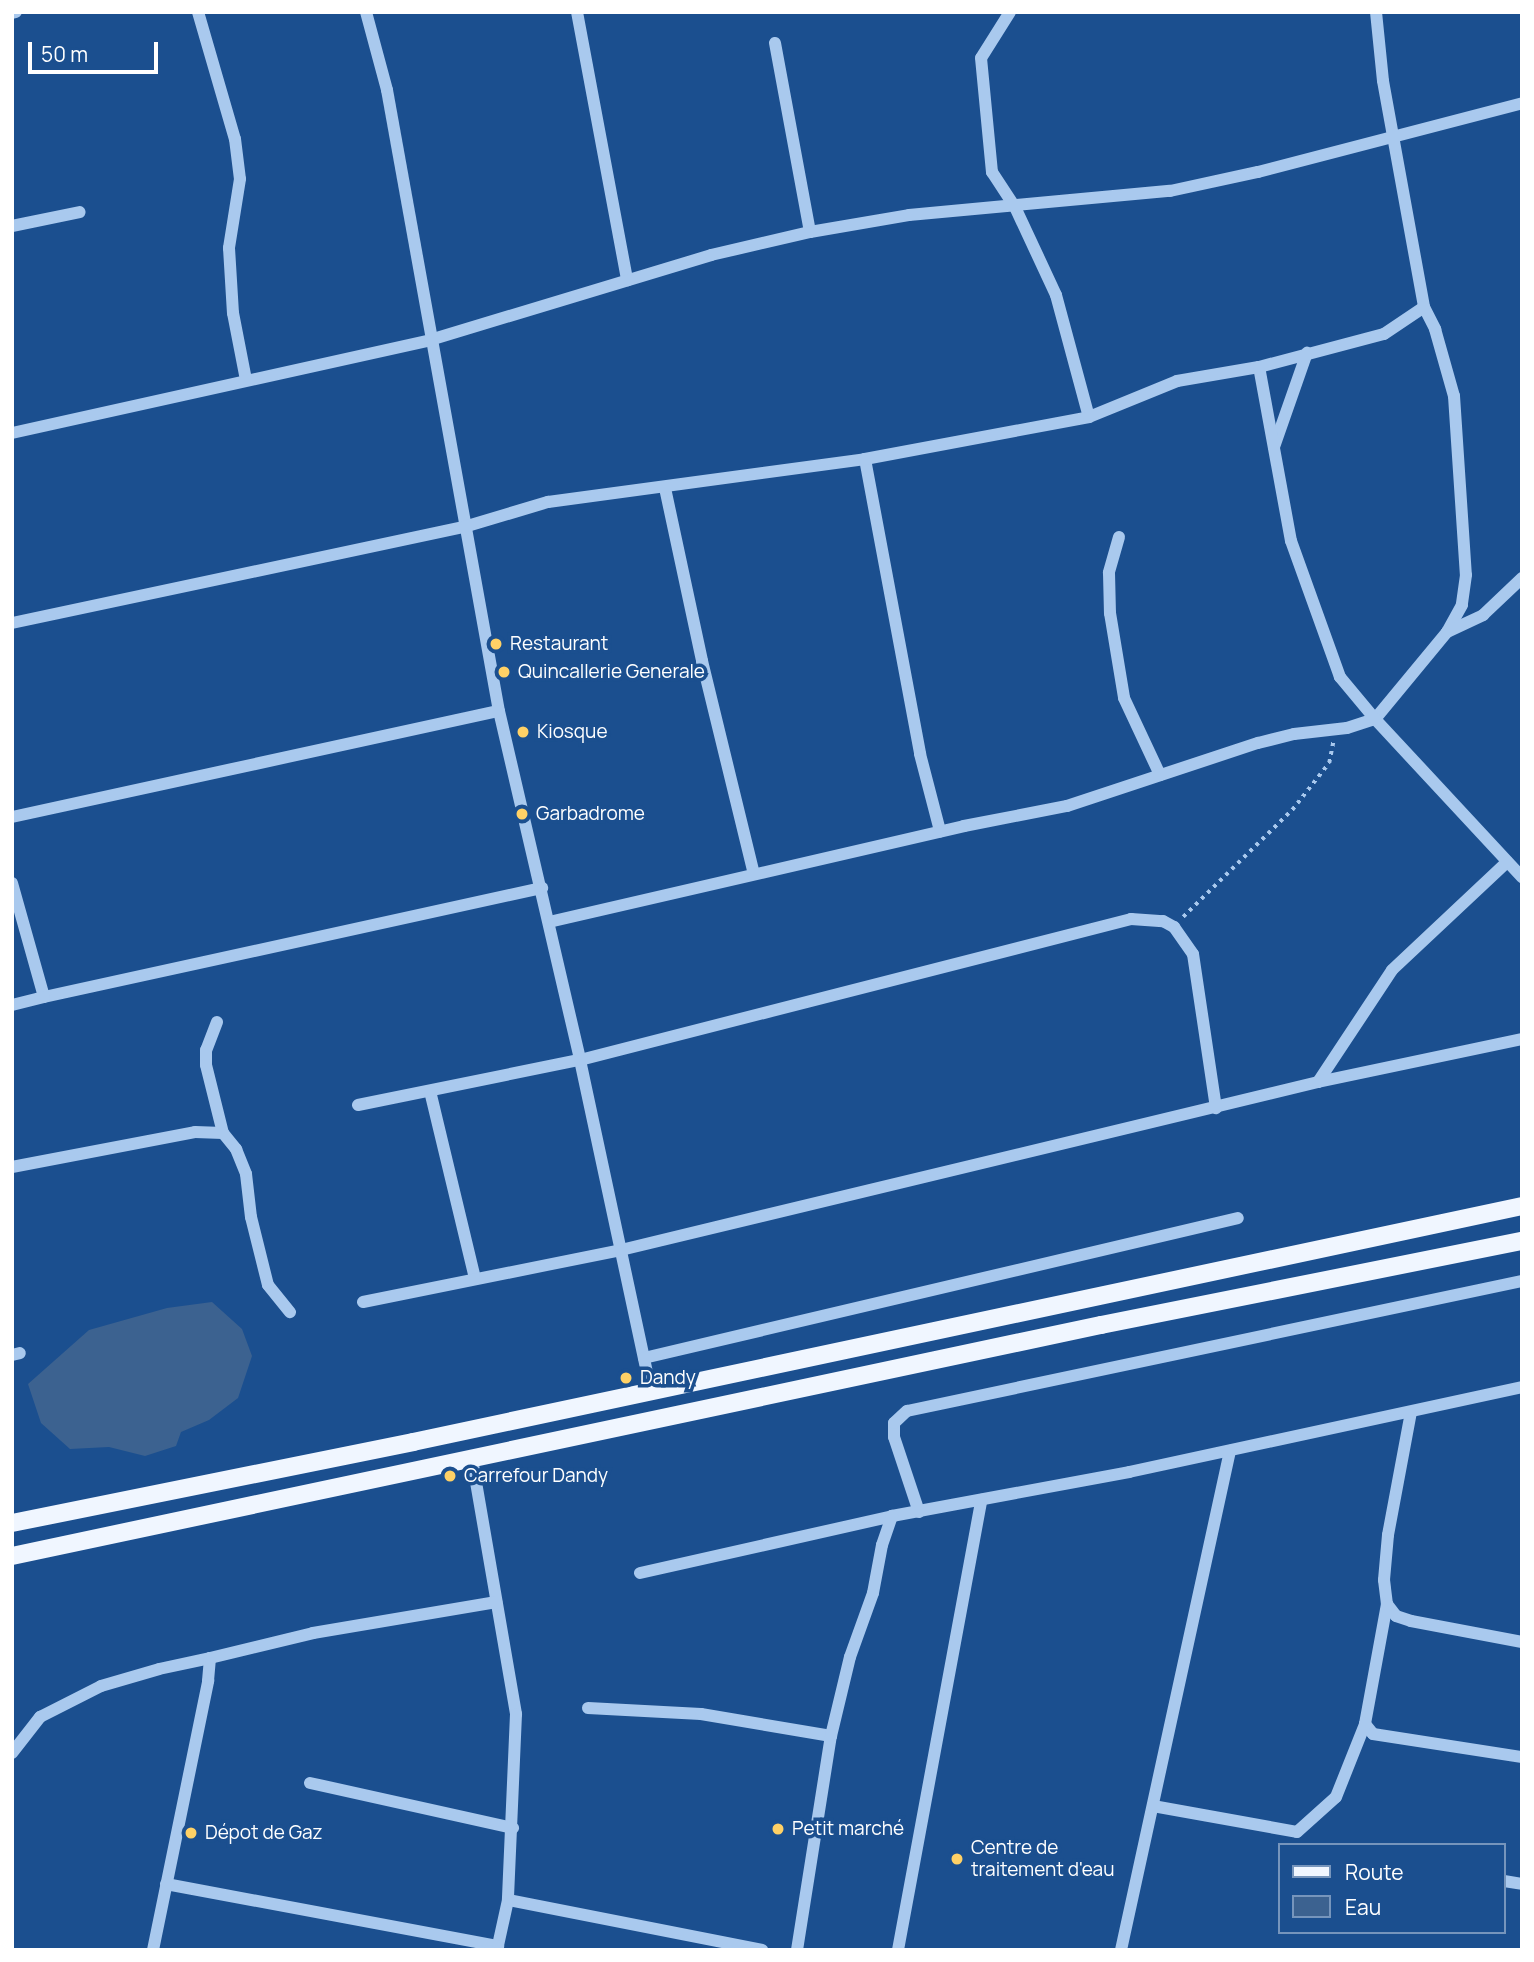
<!DOCTYPE html>
<html>
<head>
<meta charset="utf-8">
<style>
	body { margin:0 }
	#map { position:relative; width:1534px; height:1962px; overflow:hidden; background:#1b4f8f; font-family:Manrope,sans-serif }
	div>[style] { position:absolute }
	.water>* { inset:0; background:#3c6290 }
	.path>* { height:3.5px; margin-top:-1.75px; transform-origin:0; background:repeating-linear-gradient(90deg,#a9c9ee 0 3.5px,transparent 0 8.5px) }
	.minor>* { height:12px; margin:-6px; padding:0 6px; transform-origin:6px; border-radius:6px; background:#a9c9ee }
	.major>* { height:18px; margin:-9px; padding:0 9px; transform-origin:9px; border-radius:9px; background:#f0f6ff }
	.dots>* { width:19px; height:19px; translate:-50% -50%; box-sizing:border-box; border:4px solid #1b4f8f; border-radius:50% }
	span { translate:-50% -50%; white-space:nowrap; text-align:center; line-height:1.15; -webkit-text-stroke:7px #1b4f8f; paint-order:stroke }
	.poi-label { font-size:19px; color:#fff }
	.left { translate:0 -50%; text-align:left }
	.frame { position:absolute; inset:0; border:14px solid #fff; pointer-events:none }
	.legend { position:absolute; left:1278px; top:1843px; width:228px; height:91px; box-sizing:border-box; background:#1b4f8f; border:2px solid #7695bc; margin:0; padding:9px 12px; list-style:none; font-size:21px; color:#fff }
	.legend li { display:flex; align-items:center; gap:14px; height:35px }
	.legend b { width:35px; border:2px solid #7695bc }
	.scale { position:absolute; left:28px; top:42px; width:130px; height:32px; box-sizing:border-box; border:4px solid #fff; border-top:0; padding-left:9px; font-size:21px; line-height:24px; white-space:nowrap; color:#fff; -webkit-text-stroke:5px #1b4f8f; paint-order:stroke }
</style>
</head>
<body>
<div id="map">
	<div class="water">
		<i style="clip-path:polygon(212px 1302px,242px 1329px,252px 1356px,238px 1398px,209px 1420px,181px 1432px,176px 1446px,145px 1456px,109px 1447px,70px 1449px,41px 1423px,28px 1384px,89px 1330px,167px 1308px)"></i>
	</div>
	<div class="path">
		<i style="left:1183px;top:917px;width:153px;rotate:-44.5deg"></i>
		<i style="left:1292px;top:810px;width:60px;rotate:-51.8deg"></i>
		<i style="left:1329px;top:763px;width:21px;rotate:-79deg"></i>
	</div>
	<div class="minor">
		<i style="left:198px;top:12px;width:132px;rotate:73.8deg"></i>
		<i style="left:235px;top:139px;width:40px;rotate:82.9deg"></i>
		<i style="left:240px;top:179px;width:70px;rotate:99.1deg"></i>
		<i style="left:229px;top:248px;width:65px;rotate:86.5deg"></i>
		<i style="left:233px;top:313px;width:68px;rotate:79deg"></i>
		<i style="left:366px;top:12px;width:81px;rotate:74.9deg"></i>
		<i style="left:387px;top:90px;width:631px;rotate:79.78deg"></i>
		<i style="left:499px;top:711px;width:358px;rotate:76.9deg"></i>
		<i style="left:580px;top:1060px;width:339px;rotate:77.9deg"></i>
		<i style="left:577px;top:12px;width:273px;rotate:79.4deg"></i>
		<i style="left:1010px;top:12px;width:54px;rotate:122.2deg"></i>
		<i style="left:981px;top:58px;width:115px;rotate:84.5deg"></i>
		<i style="left:992px;top:172px;width:42px;rotate:56.7deg"></i>
		<i style="left:1015px;top:207px;width:97px;rotate:65deg"></i>
		<i style="left:1056px;top:295px;width:126px;rotate:74.9deg"></i>
		<i style="left:1376px;top:12px;width:69px;rotate:84.2deg"></i>
		<i style="left:1383px;top:81px;width:230px;rotate:79.7deg"></i>
		<i style="left:1424px;top:307px;width:25px;rotate:63deg"></i>
		<i style="left:1435px;top:329px;width:70px;rotate:74.2deg"></i>
		<i style="left:1454px;top:396px;width:179px;rotate:86.2deg"></i>
		<i style="left:1466px;top:575px;width:30px;rotate:98deg"></i>
		<i style="left:1462px;top:605px;width:31px;rotate:119deg"></i>
		<i style="left:1447px;top:632px;width:113px;rotate:129.6deg"></i>
		<i style="left:1375px;top:719px;width:216px;rotate:47.1deg"></i>
		<i style="left:12px;top:13px;width:4px;rotate:-14deg"></i>
		<i style="left:775px;top:43px;width:192px;rotate:79.5deg"></i>
		<i style="left:12px;top:226px;width:69px;rotate:-11.6deg"></i>
		<i style="left:12px;top:433px;width:428px;rotate:-12.5deg"></i>
		<i style="left:430px;top:340px;width:294px;rotate:-16.8deg"></i>
		<i style="left:711px;top:255px;width:102px;rotate:-13.1deg"></i>
		<i style="left:810px;top:232px;width:100px;rotate:-9.7deg"></i>
		<i style="left:909px;top:215px;width:262px;rotate:-5.3deg"></i>
		<i style="left:1170px;top:191px;width:90px;rotate:-12.2deg"></i>
		<i style="left:1258px;top:172px;width:273px;rotate:-14.6deg"></i>
		<i style="left:1274px;top:447px;width:100px;rotate:-70.7deg"></i>
		<i style="left:865px;top:459px;width:300px;rotate:79.4deg"></i>
		<i style="left:920px;top:754px;width:80px;rotate:75.4deg"></i>
		<i style="left:665px;top:488px;width:177px;rotate:77.9deg"></i>
		<i style="left:702px;top:661px;width:219px;rotate:76.3deg"></i>
		<i style="left:1119px;top:537px;width:37px;rotate:106deg"></i>
		<i style="left:1109px;top:573px;width:40px;rotate:88.6deg"></i>
		<i style="left:1110px;top:613px;width:86px;rotate:80.6deg"></i>
		<i style="left:1124px;top:698px;width:85px;rotate:64.9deg"></i>
		<i style="left:12px;top:623px;width:462px;rotate:-12deg"></i>
		<i style="left:464px;top:527px;width:88px;rotate:-16.6deg"></i>
		<i style="left:548px;top:502px;width:320px;rotate:-7.7deg"></i>
		<i style="left:865px;top:459px;width:228px;rotate:-10.6deg"></i>
		<i style="left:1089px;top:417px;width:95px;rotate:-22.2deg"></i>
		<i style="left:1177px;top:381px;width:83px;rotate:-9.7deg"></i>
		<i style="left:1447px;top:632px;width:40px;rotate:-25deg"></i>
		<i style="left:1483px;top:615px;width:54px;rotate:-43.5deg"></i>
		<i style="left:12px;top:817px;width:498px;rotate:-12.3deg"></i>
		<i style="left:12px;top:883px;width:118px;rotate:74.3deg"></i>
		<i style="left:44px;top:997px;width:510px;rotate:-12.35deg"></i>
		<i style="left:549px;top:922px;width:426px;rotate:-13deg"></i>
		<i style="left:964px;top:826px;width:105px;rotate:-11deg"></i>
		<i style="left:1067px;top:806px;width:201px;rotate:-18.3deg"></i>
		<i style="left:1258px;top:743px;width:37px;rotate:-14deg"></i>
		<i style="left:1294px;top:734px;width:53px;rotate:-6.5deg"></i>
		<i style="left:1347px;top:728px;width:29px;rotate:-18deg"></i>
		<i style="left:1375px;top:719px;width:55px;rotate:-129.8deg"></i>
		<i style="left:1340px;top:677px;width:145px;rotate:-109.8deg"></i>
		<i style="left:1291px;top:541px;width:177px;rotate:-100.4deg"></i>
		<i style="left:1259px;top:367px;width:129px;rotate:-14.8deg"></i>
		<i style="left:1384px;top:334px;width:48px;rotate:-34deg"></i>
		<i style="left:12px;top:1005px;width:33px;rotate:-14deg"></i>
		<i style="left:217px;top:1022px;width:30px;rotate:111deg"></i>
		<i style="left:206px;top:1050px;width:15px;rotate:90deg"></i>
		<i style="left:206px;top:1065px;width:70px;rotate:76deg"></i>
		<i style="left:1318px;top:1082px;width:134px;rotate:-56.5deg"></i>
		<i style="left:1392px;top:970px;width:158px;rotate:-43.2deg"></i>
		<i style="left:430px;top:1091px;width:193px;rotate:76.5deg"></i>
		<i style="left:358px;top:1105px;width:227px;rotate:-11.5deg"></i>
		<i style="left:580px;top:1060px;width:569px;rotate:-14.35deg"></i>
		<i style="left:1131px;top:919px;width:32px;rotate:4deg"></i>
		<i style="left:1163px;top:921px;width:13px;rotate:29deg"></i>
		<i style="left:1174px;top:927px;width:33px;rotate:55deg"></i>
		<i style="left:1193px;top:954px;width:156px;rotate:81.5deg"></i>
		<i style="left:12px;top:1167px;width:186px;rotate:-10.8deg"></i>
		<i style="left:195px;top:1132px;width:28px;rotate:2deg"></i>
		<i style="left:223px;top:1133px;width:21px;rotate:51deg"></i>
		<i style="left:236px;top:1149px;width:27px;rotate:68deg"></i>
		<i style="left:246px;top:1174px;width:43px;rotate:83.4deg"></i>
		<i style="left:251px;top:1217px;width:70px;rotate:76deg"></i>
		<i style="left:268px;top:1285px;width:35px;rotate:51deg"></i>
		<i style="left:363px;top:1302px;width:263px;rotate:-11.4deg"></i>
		<i style="left:621px;top:1250px;width:717px;rotate:-13.55deg"></i>
		<i style="left:1318px;top:1082px;width:208px;rotate:-11.9deg"></i>
		<i style="left:12px;top:1355px;width:8px;rotate:-14deg"></i>
		<i style="left:644px;top:1358px;width:610px;rotate:-13.26deg"></i>
		<i style="left:1411px;top:1412px;width:125px;rotate:100.6deg"></i>
		<i style="left:1388px;top:1535px;width:45px;rotate:95.1deg"></i>
		<i style="left:1384px;top:1580px;width:24px;rotate:83deg"></i>
		<i style="left:1387px;top:1604px;width:15px;rotate:53deg"></i>
		<i style="left:1396px;top:1616px;width:16px;rotate:18deg"></i>
		<i style="left:1411px;top:1621px;width:113px;rotate:10.7deg"></i>
		<i style="left:472px;top:1459px;width:259px;rotate:80.2deg"></i>
		<i style="left:516px;top:1714px;width:186px;rotate:92.5deg"></i>
		<i style="left:508px;top:1900px;width:51px;rotate:102.4deg"></i>
		<i style="left:919px;top:1512px;width:79px;rotate:-108.4deg"></i>
		<i style="left:894px;top:1437px;width:14px;rotate:-90deg"></i>
		<i style="left:894px;top:1423px;width:18px;rotate:-43deg"></i>
		<i style="left:907px;top:1411px;width:629px;rotate:-11.94deg"></i>
		<i style="left:640px;top:1573px;width:258px;rotate:-12.7deg"></i>
		<i style="left:892px;top:1516px;width:241px;rotate:-10.5deg"></i>
		<i style="left:1129px;top:1472px;width:402px;rotate:-12.2deg"></i>
		<i style="left:1387px;top:1604px;width:122px;rotate:100.4deg"></i>
		<i style="left:1365px;top:1724px;width:13px;rotate:51deg"></i>
		<i style="left:1373px;top:1734px;width:151px;rotate:8.8deg"></i>
		<i style="left:588px;top:1708px;width:113px;rotate:3deg"></i>
		<i style="left:701px;top:1714px;width:132px;rotate:9.6deg"></i>
		<i style="left:831px;top:1736px;width:81px;rotate:-76.5deg"></i>
		<i style="left:850px;top:1657px;width:68px;rotate:-70.2deg"></i>
		<i style="left:873px;top:1593px;width:49px;rotate:-79.4deg"></i>
		<i style="left:882px;top:1545px;width:31px;rotate:-71deg"></i>
		<i style="left:12px;top:1753px;width:46px;rotate:-52.1deg"></i>
		<i style="left:40px;top:1717px;width:68px;rotate:-26.9deg"></i>
		<i style="left:101px;top:1686px;width:60px;rotate:-16.3deg"></i>
		<i style="left:159px;top:1669px;width:52px;rotate:-12.2deg"></i>
		<i style="left:310px;top:1783px;width:208px;rotate:12.5deg"></i>
		<i style="left:1153px;top:1806px;width:146px;rotate:10.2deg"></i>
		<i style="left:1297px;top:1832px;width:52px;rotate:-41.9deg"></i>
		<i style="left:1336px;top:1797px;width:79px;rotate:-68.3deg"></i>
		<i style="left:1504px;top:1881px;width:18px;rotate:9deg"></i>
		<i style="left:166px;top:1884px;width:338px;rotate:10.6deg"></i>
		<i style="left:508px;top:1900px;width:259px;rotate:11.1deg"></i>
		<i style="left:153px;top:1950px;width:275px;rotate:-78.4deg"></i>
		<i style="left:208px;top:1681px;width:23px;rotate:-85deg"></i>
		<i style="left:210px;top:1658px;width:106px;rotate:-13.6deg"></i>
		<i style="left:313px;top:1633px;width:186px;rotate:-9.6deg"></i>
		<i style="left:797px;top:1950px;width:217px;rotate:-81deg"></i>
		<i style="left:898px;top:1950px;width:458px;rotate:-79.5deg"></i>
		<i style="left:1121px;top:1950px;width:511px;rotate:-77.68deg"></i>
	</div>
	<div class="major">
		<i style="left:12px;top:1523px;width:409px;rotate:-11.4deg"></i>
		<i style="left:413px;top:1442px;width:1134px;rotate:-12.01deg"></i>
		<i style="left:12px;top:1556px;width:1113px;rotate:-11.98deg"></i>
		<i style="left:1101px;top:1325px;width:429px;rotate:-11.3deg"></i>
	</div>
	<div class="dots">
		<i style="left:496px;top:644px;background:#ffd166"></i>
		<i style="left:504px;top:672px;background:#ffd166"></i>
		<i style="left:523px;top:732px;background:#ffd166"></i>
		<i style="left:522px;top:814px;background:#ffd166"></i>
		<i style="left:626px;top:1378px;background:#ffd166"></i>
		<i style="left:450px;top:1476px;background:#ffd166"></i>
		<i style="left:778px;top:1829px;background:#ffd166"></i>
		<i style="left:191px;top:1833px;background:#ffd166"></i>
		<i style="left:957px;top:1859px;background:#ffd166"></i>
	</div>
	<div class="poi-label">
		<span class="left" style="left:510px;top:644px">Restaurant</span>
		<span class="left" style="left:518px;top:672px">Quincallerie Generale</span>
		<span class="left" style="left:537px;top:732px">Kiosque</span>
		<span class="left" style="left:536px;top:814px">Garbadrome</span>
		<span class="left" style="left:640px;top:1378px">Dandy</span>
		<span class="left" style="left:464px;top:1476px">Carrefour Dandy</span>
		<span class="left" style="left:792px;top:1829px">Petit marché</span>
		<span class="left" style="left:205px;top:1833px">Dépot de Gaz</span>
		<span class="left" style="left:971px;top:1859px">Centre de<br>traitement d'eau</span>
	</div>
	<div class="frame"></div>
	<ul class="legend">
	<li><b style="height:9px;background:#f0f6ff"></b>Route</li>
	<li><b style="height:19px;background:#3c6290"></b>Eau</li>
	</ul>
	<div class="scale">50 m</div>
</div>
</body>
</html>
